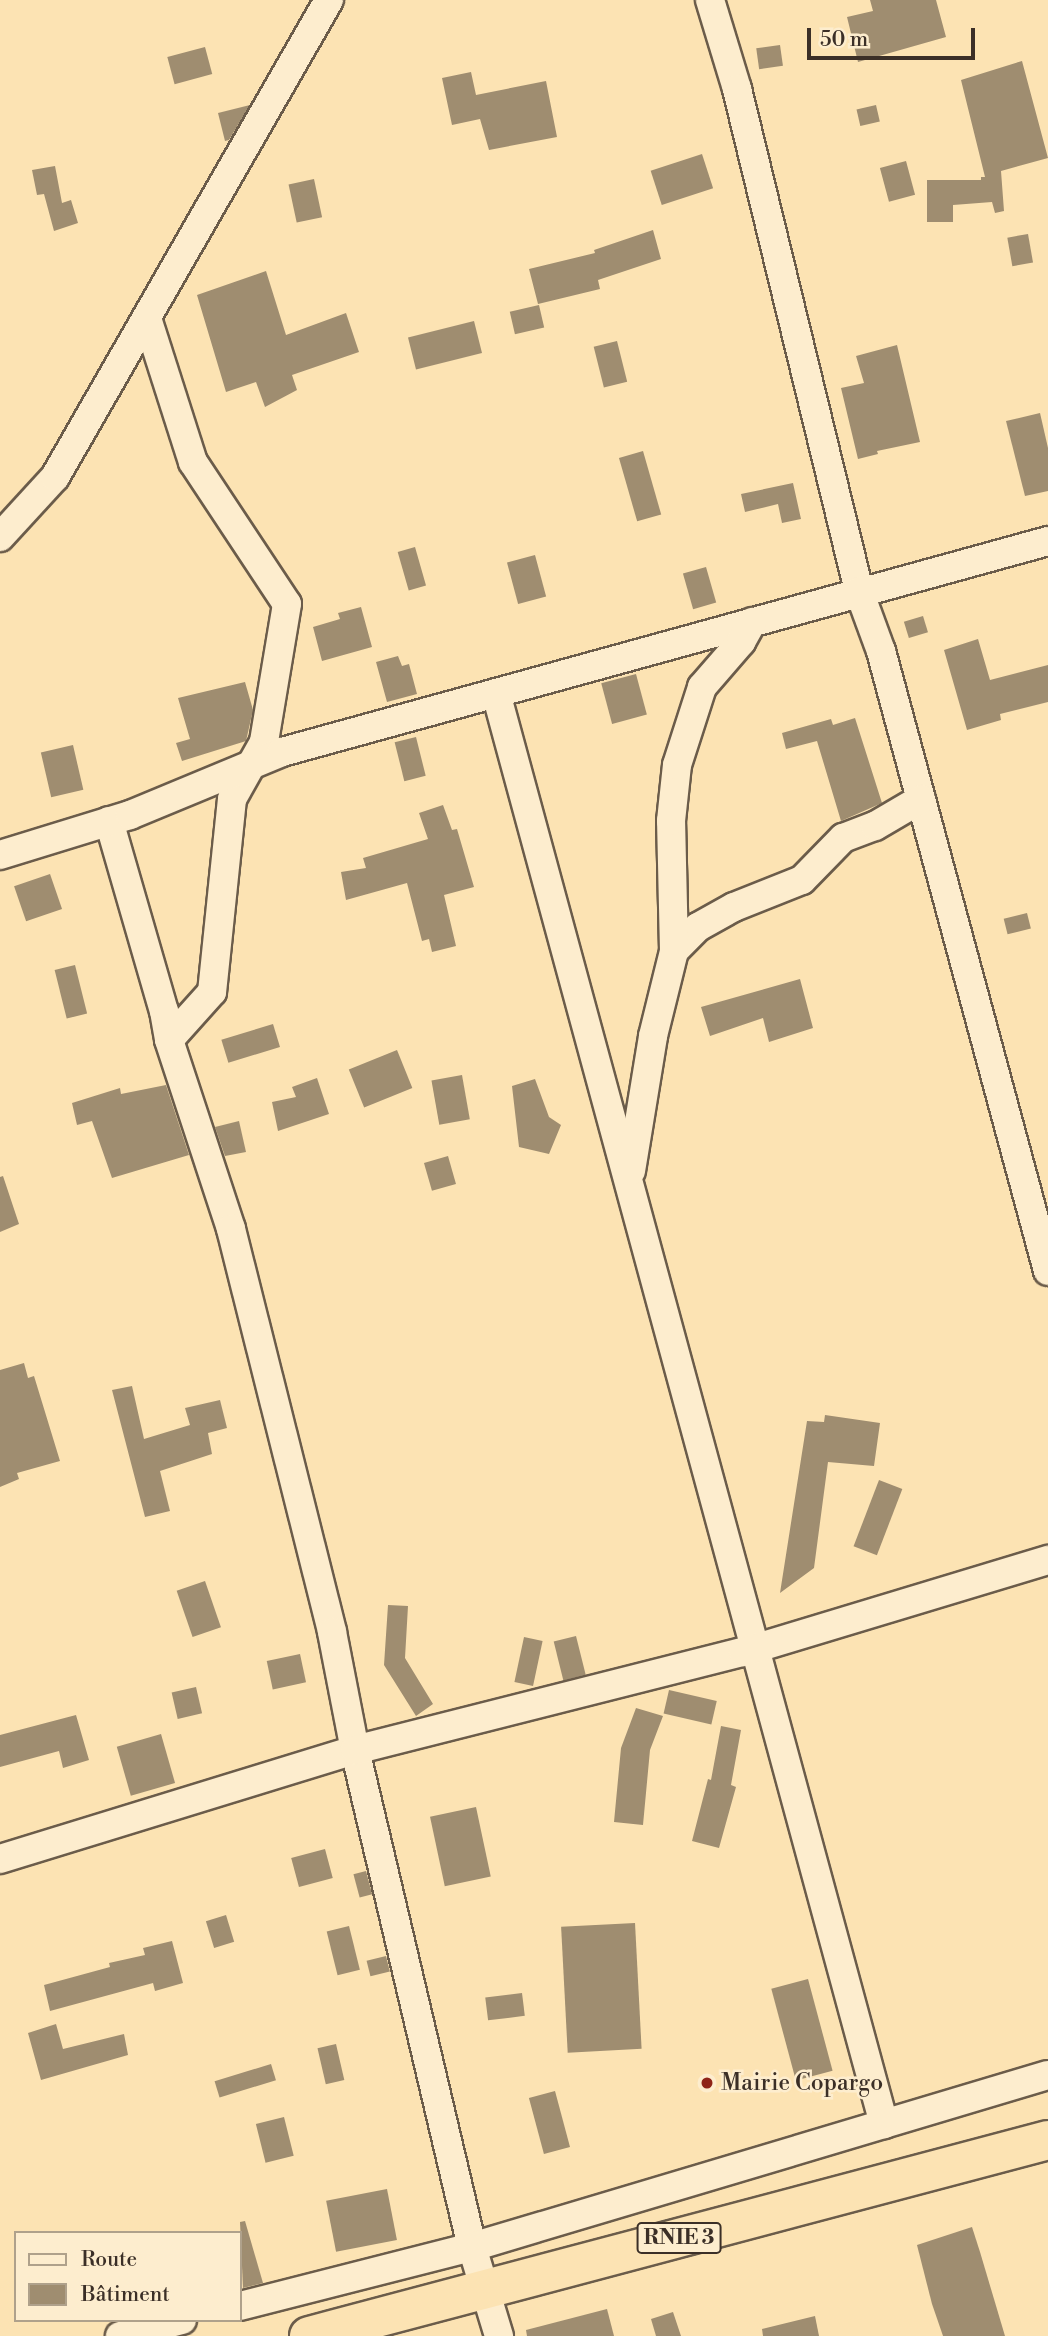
<!DOCTYPE html>
<html>
<head>
<meta charset="utf-8">
<style>
	body { margin:0 }
	#map { position:relative; width:1048px; height:2336px; overflow:hidden; background:#fce3b3; font-family:"Libre Bodoni",serif }
	div>[style] { position:absolute }
	.building>* { inset:0; background:#9f8d70; transform-origin:0 0 }
	.roads { filter:drop-shadow(2px 0 #6b5c4a) drop-shadow(-2px 0 #6b5c4a) drop-shadow(0 2px #6b5c4a) drop-shadow(0 -2px #6b5c4a) }
	.minor>* { height:28px; margin:-14px; padding:0 14px; transform-origin:14px; border-radius:14px; background:#fdedce }
	.highway>* { height:38px; margin:-19px; padding:0 19px; transform-origin:19px; border-radius:19px; background:#fce3b3 }
	.dots>* { width:19px; height:19px; translate:-50% -50%; box-sizing:border-box; border:4px solid #fdedce; border-radius:50% }
	span { translate:-50% -50%; white-space:nowrap; text-align:center; line-height:1.15; -webkit-text-stroke:5px #fdedce; paint-order:stroke }
	.shield-label span { padding:2px 5px; background:#fdedce; border:2px solid; border-radius:5px; -webkit-text-stroke-width:0 }
	.shield-label { font-size:21px; color:#3b2f27; font-weight:700 }
	.poi-label { font-size:23px; color:#3b2f27 }
	.left { translate:0 -50%; text-align:left }
	.legend { position:absolute; left:14px; top:2231px; width:228px; height:91px; box-sizing:border-box; background:#fdedce; border:2px solid #afa18b; margin:0; padding:9px 12px; list-style:none; font-size:21px; color:#3b2f27 }
	.legend li { display:flex; align-items:center; gap:14px; height:35px }
	.legend b { width:35px; border:2px solid #afa18b }
	.scale { position:absolute; left:807px; top:28px; width:168px; height:32px; box-sizing:border-box; border:4px solid #3b2f27; border-top:0; padding-left:9px; font-size:21px; line-height:24px; white-space:nowrap; color:#3b2f27; -webkit-text-stroke:5px #fdedce; paint-order:stroke }
</style>
</head>
<body>
<div id="map">
	<div class="building">
		<i style="clip-path:polygon(870px 0,936px 0,946px 37px,858px 62px,847px 17px,873px 11px)"></i>
		<i style="left:780px;top:45px;width:21px;height:24px;rotate:82deg"></i>
		<i style="left:205px;top:47px;width:28px;height:39px;rotate:75deg"></i>
		<i style="clip-path:polygon(1022px 61px,1048px 158px,1001px 171px,1004px 211px,995px 213px,992px 202px,953px 205px,953px 222px,927px 222px,927px 180px,981px 180px,981px 177px,985px 177px,961px 80px)"></i>
		<i style="clip-path:polygon(471px 72px,476px 95px,546px 81px,557px 137px,489px 150px,480px 119px,452px 125px,442px 78px)"></i>
		<i style="clip-path:polygon(250px 105px,229px 140px,225px 141px,218px 113px)"></i>
		<i style="left:876px;top:105px;width:17px;height:20px;rotate:77deg"></i>
		<i style="left:702px;top:154px;width:36px;height:54px;rotate:72deg"></i>
		<i style="left:906px;top:161px;width:35px;height:27px;rotate:75deg"></i>
		<i style="clip-path:polygon(55px 166px,62px 203px,71px 200px,78px 223px,54px 231px,44px 194px,37px 195px,32px 170px)"></i>
		<i style="left:314px;top:179px;width:39px;height:26px;rotate:78deg"></i>
		<i style="clip-path:polygon(653px 230px,661px 259px,598px 280px,600px 289px,538px 304px,529px 269px,595px 253px,594px 250px)"></i>
		<i style="left:1028px;top:234px;width:29px;height:21px;rotate:80deg"></i>
		<i style="clip-path:polygon(266px 271px,286px 335px,346px 313px,359px 352px,292px 375px,297px 390px,265px 407px,256px 382px,226px 392px,197px 295px)"></i>
		<i style="left:539px;top:305px;width:23px;height:30px;rotate:77deg"></i>
		<i style="left:474px;top:321px;width:33px;height:68px;rotate:76deg"></i>
		<i style="left:617px;top:341px;width:42px;height:24px;rotate:76deg"></i>
		<i style="clip-path:polygon(897px 345px,920px 442px,877px 451px,878px 454px,858px 459px,841px 388px,864px 383px,856px 356px)"></i>
		<i style="clip-path:polygon(1040px 413px,1048px 448px,1048px 491px,1025px 496px,1006px 421px)"></i>
		<i style="left:643px;top:451px;width:66px;height:25px;rotate:74deg"></i>
		<i style="clip-path:polygon(793px 483px,801px 519px,782px 523px,778px 504px,745px 512px,741px 494px)"></i>
		<i style="left:415px;top:547px;width:40px;height:18px;rotate:74deg"></i>
		<i style="left:535px;top:555px;width:43px;height:29px;rotate:75deg"></i>
		<i style="left:706px;top:567px;width:37px;height:24px;rotate:74deg"></i>
		<i style="clip-path:polygon(361px 607px,372px 647px,322px 661px,313px 627px,340px 619px,338px 613px)"></i>
		<i style="left:923px;top:616px;width:17px;height:20px;rotate:73deg"></i>
		<i style="clip-path:polygon(978px 639px,990px 680px,1048px 665px,1048px 702px,1000px 714px,1001px 720px,967px 730px,944px 650px)"></i>
		<i style="clip-path:polygon(398px 656px,402px 666px,409px 664px,417px 694px,387px 702px,376px 662px)"></i>
		<i style="left:636px;top:674px;width:42px;height:36px;rotate:75deg"></i>
		<i style="clip-path:polygon(245px 682px,253px 710px,246px 741px,182px 761px,176px 743px,190px 739px,178px 698px)"></i>
		<i style="clip-path:polygon(855px 718px,882px 803px,841px 821px,817px 741px,786px 749px,782px 733px,831px 719px,833px 725px)"></i>
		<i style="left:416px;top:737px;width:40px;height:22px;rotate:76deg"></i>
		<i style="left:73px;top:745px;width:46px;height:33px;rotate:77deg"></i>
		<i style="clip-path:polygon(443px 805px,452px 830px,457px 829px,474px 887px,444px 895px,456px 946px,432px 952px,429px 939px,422px 941px,407px 883px,346px 900px,341px 872px,366px 868px,363px 858px,428px 839px,419px 813px)"></i>
		<i style="left:50px;top:874px;width:37px;height:38px;rotate:71deg"></i>
		<i style="left:1027px;top:913px;width:16px;height:24px;rotate:76deg"></i>
		<i style="left:75px;top:965px;width:50px;height:21px;rotate:76deg"></i>
		<i style="clip-path:polygon(800px 979px,813px 1028px,769px 1042px,763px 1018px,710px 1036px,701px 1007px)"></i>
		<i style="left:273px;top:1024px;width:24px;height:54px;rotate:73deg"></i>
		<i style="left:397px;top:1050px;width:41px;height:52px;rotate:68deg"></i>
		<i style="left:462px;top:1075px;width:45px;height:31px;rotate:80deg"></i>
		<i style="clip-path:polygon(317px 1078px,329px 1114px,278px 1131px,272px 1102px,296px 1097px,292px 1087px)"></i>
		<i style="clip-path:polygon(535px 1079px,549px 1117px,561px 1125px,549px 1154px,519px 1147px,512px 1086px)"></i>
		<i style="clip-path:polygon(166px 1085px,189px 1155px,112px 1178px,92px 1121px,77px 1125px,72px 1103px,120px 1088px,121px 1094px)"></i>
		<i style="clip-path:polygon(239px 1121px,246px 1152px,225px 1156px,215px 1127px)"></i>
		<i style="left:448px;top:1156px;width:29px;height:25px;rotate:74deg"></i>
		<i style="clip-path:polygon(3px 1176px,19px 1224px,0 1232px,0 1177px)"></i>
		<i style="clip-path:polygon(24px 1363px,28px 1378px,34px 1376px,60px 1461px,17px 1473px,19px 1479px,0 1487px,0 1370px)"></i>
		<i style="clip-path:polygon(132px 1386px,144px 1439px,190px 1425px,185px 1408px,220px 1400px,227px 1428px,208px 1433px,212px 1454px,160px 1471px,170px 1511px,145px 1517px,112px 1390px)"></i>
		<i style="clip-path:polygon(825px 1415px,880px 1423px,874px 1466px,828px 1462px,814px 1568px,780px 1593px,807px 1421px,824px 1422px)"></i>
		<i style="left:879px;top:1480px;width:25px;height:71px;rotate:21deg"></i>
		<i style="left:205px;top:1581px;width:49px;height:30px;rotate:71deg"></i>
		<i style="clip-path:polygon(388px 1605px,408px 1606px,405px 1658px,433px 1704px,416px 1716px,384px 1665px)"></i>
		<i style="left:576px;top:1636px;width:40px;height:23px;rotate:76deg"></i>
		<i style="left:524px;top:1637px;width:19px;height:46px;rotate:12deg"></i>
		<i style="left:300px;top:1654px;width:29px;height:34px;rotate:78deg"></i>
		<i style="left:196px;top:1687px;width:27px;height:25px;rotate:77deg"></i>
		<i style="left:669px;top:1690px;width:49px;height:24px;rotate:13deg"></i>
		<i style="clip-path:polygon(636px 1708px,663px 1716px,650px 1750px,643px 1825px,614px 1822px,621px 1748px)"></i>
		<i style="clip-path:polygon(76px 1715px,89px 1760px,63px 1768px,59px 1751px,0 1767px,0 1735px)"></i>
		<i style="clip-path:polygon(721px 1726px,741px 1730px,731px 1785px,736px 1787px,719px 1848px,692px 1841px,708px 1779px,711px 1780px)"></i>
		<i style="left:161px;top:1734px;width:51px;height:46px;rotate:74deg"></i>
		<i style="left:476px;top:1807px;width:71px;height:47px;rotate:78deg"></i>
		<i style="left:325px;top:1849px;width:30px;height:35px;rotate:75deg"></i>
		<i style="left:366px;top:1871px;width:24px;height:13px;rotate:75deg"></i>
		<i style="left:226px;top:1915px;width:28px;height:21px;rotate:73deg"></i>
		<i style="left:635px;top:1923px;width:126px;height:74px;rotate:87deg"></i>
		<i style="left:349px;top:1926px;width:45px;height:23px;rotate:76deg"></i>
		<i style="clip-path:polygon(172px 1941px,183px 1983px,155px 1991px,153px 1983px,50px 2011px,44px 1985px,110px 1967px,109px 1963px,145px 1955px,143px 1948px)"></i>
		<i style="left:386px;top:1956px;width:16px;height:20px;rotate:76deg"></i>
		<i style="left:808px;top:1979px;width:95px;height:38px;rotate:75deg"></i>
		<i style="left:522px;top:1993px;width:23px;height:37px;rotate:83deg"></i>
		<i style="clip-path:polygon(56px 2024px,63px 2049px,124px 2034px,128px 2055px,41px 2080px,28px 2033px)"></i>
		<i style="left:336px;top:2044px;width:37px;height:19px;rotate:77deg"></i>
		<i style="left:271px;top:2064px;width:17px;height:59px;rotate:73deg"></i>
		<i style="left:555px;top:2091px;width:58px;height:27px;rotate:75deg"></i>
		<i style="left:284px;top:2117px;width:40px;height:29px;rotate:76deg"></i>
		<i style="left:387px;top:2189px;width:52px;height:62px;rotate:79deg"></i>
		<i style="clip-path:polygon(245px 2221px,263px 2283px,243px 2288px,240px 2222px)"></i>
		<i style="clip-path:polygon(972px 2227px,980px 2252px,1005px 2336px,943px 2336px,932px 2304px,917px 2245px)"></i>
		<i style="clip-path:polygon(607px 2309px,614px 2336px,527px 2336px,526px 2330px)"></i>
		<i style="clip-path:polygon(673px 2312px,681px 2336px,656px 2336px,651px 2319px)"></i>
		<i style="clip-path:polygon(815px 2316px,819px 2336px,763px 2336px,762px 2329px)"></i>
	</div>
	<div class="roads">
		<div class="minor">
			<i style="left:710px;top:0;width:93px;rotate:73.1deg"></i>
			<i style="left:737px;top:89px;width:517px;rotate:76.34deg"></i>
			<i style="left:859px;top:591px;width:64px;rotate:69.9deg"></i>
			<i style="left:881px;top:651px;width:642px;rotate:74.92deg"></i>
			<i style="left:147px;top:318px;width:151px;rotate:72.3deg"></i>
			<i style="left:193px;top:462px;width:170px;rotate:56.5deg"></i>
			<i style="left:287px;top:604px;width:140px;rotate:99.5deg"></i>
			<i style="left:264px;top:742px;width:65px;rotate:119.3deg"></i>
			<i style="left:232px;top:799px;width:194px;rotate:95.9deg"></i>
			<i style="left:212px;top:992px;width:64px;rotate:131.9deg"></i>
			<i style="left:169px;top:1040px;width:199px;rotate:71.8deg"></i>
			<i style="left:231px;top:1229px;width:415px;rotate:75.9deg"></i>
			<i style="left:332px;top:1632px;width:120px;rotate:79deg"></i>
			<i style="left:355px;top:1750px;width:511px;rotate:76.75deg"></i>
			<i style="left:472px;top:2247px;width:93px;rotate:73.1deg"></i>
			<i style="left:0;top:537px;width:81px;rotate:-47.5deg"></i>
			<i style="left:55px;top:477px;width:550px;rotate:-60.13deg"></i>
			<i style="left:496px;top:693px;width:1483px;rotate:74.83deg"></i>
			<i style="left:109px;top:821px;width:198px;rotate:73.9deg"></i>
			<i style="left:164px;top:1011px;width:29px;rotate:80deg"></i>
			<i style="left:0;top:855px;width:136px;rotate:-17.1deg"></i>
			<i style="left:130px;top:815px;width:165px;rotate:-22.5deg"></i>
			<i style="left:282px;top:752px;width:795px;rotate:-15.4deg"></i>
			<i style="left:674px;top:951px;width:34px;rotate:-45deg"></i>
			<i style="left:698px;top:927px;width:41px;rotate:-29.1deg"></i>
			<i style="left:734px;top:907px;width:73px;rotate:-21.7deg"></i>
			<i style="left:802px;top:880px;width:59px;rotate:-45.7deg"></i>
			<i style="left:843px;top:838px;width:34px;rotate:-21deg"></i>
			<i style="left:875px;top:826px;width:53px;rotate:-30.4deg"></i>
			<i style="left:631px;top:1171px;width:137px;rotate:-80.7deg"></i>
			<i style="left:653px;top:1036px;width:88px;rotate:-76.1deg"></i>
			<i style="left:674px;top:951px;width:130px;rotate:-91.3deg"></i>
			<i style="left:671px;top:821px;width:56px;rotate:-83.9deg"></i>
			<i style="left:677px;top:765px;width:82px;rotate:-72.2deg"></i>
			<i style="left:702px;top:687px;width:60px;rotate:-49.1deg"></i>
			<i style="left:741px;top:642px;width:23px;rotate:-61deg"></i>
			<i style="left:0;top:1859px;width:371px;rotate:-17.1deg"></i>
			<i style="left:355px;top:1750px;width:400px;rotate:-14.2deg"></i>
			<i style="left:743px;top:1652px;width:319px;rotate:-16.8deg"></i>
			<i style="left:240px;top:2306px;width:239px;rotate:-14.3deg"></i>
			<i style="left:472px;top:2247px;width:601px;rotate:-16.63deg"></i>
			<i style="left:120px;top:2336px;width:64px;rotate:-14.5deg"></i>
		</div>
		<div class="highway">
			<i style="left:309px;top:2336px;width:765px;rotate:-14.85deg"></i>
		</div>
	</div>
	<div class="dots">
		<i style="left:707px;top:2083px;background:#8f2418"></i>
	</div>
	<div class="shield-label">
		<span style="left:679px;top:2238px">RNIE 3</span>
	</div>
	<div class="poi-label">
		<span class="left" style="left:721px;top:2083px">Mairie Copargo</span>
	</div>
	<ul class="legend">
	<li><b style="height:9px;background:#fdedce"></b>Route</li>
	<li><b style="height:19px;background:#9f8d70"></b>Bâtiment</li>
	</ul>
	<div class="scale">50 m</div>
</div>
</body>
</html>
